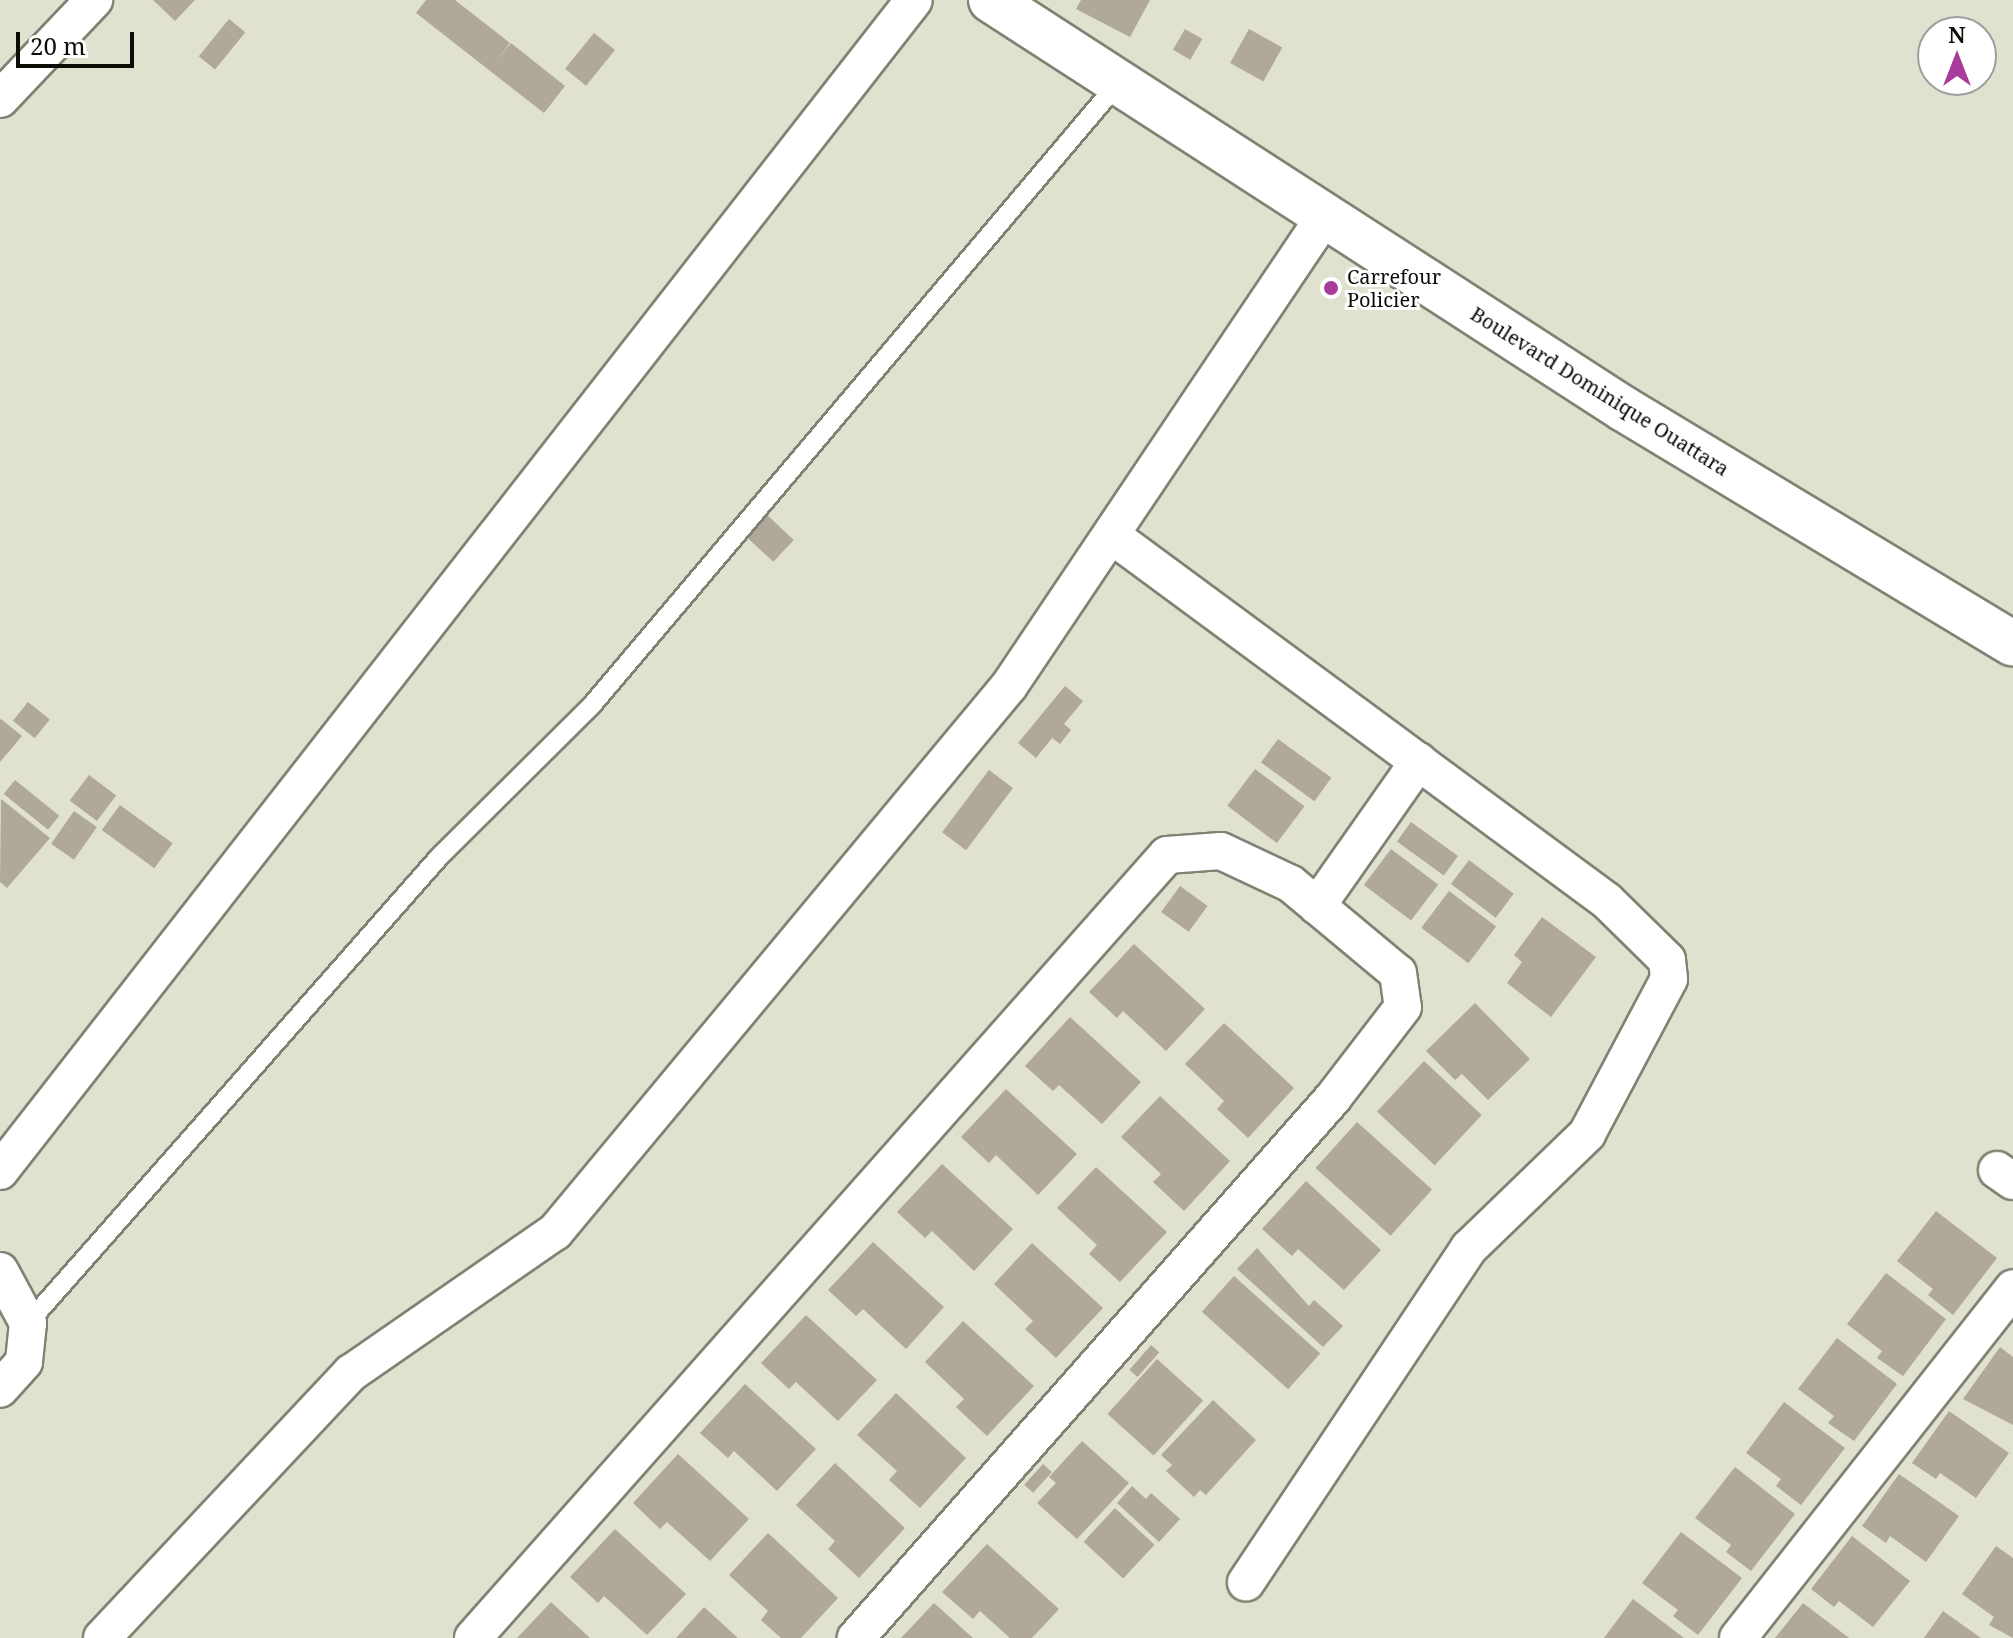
<!DOCTYPE html>
<html>
<head>
<meta charset="utf-8">
<style>
	body { margin:0 }
	#map { position:relative; width:2013px; height:1638px; overflow:hidden; background:#e1e1d0; font-family:"Noto Serif",serif }
	div>[style] { position:absolute }
	.building>* { inset:0; background:#b0a89a; transform-origin:0 0 }
	.roads { filter:drop-shadow(2px 0 #828273) drop-shadow(-2px 0 #828273) drop-shadow(0 2px #828273) drop-shadow(0 -2px #828273) }
	.service>* { height:18px; margin:-9px; padding:0 9px; transform-origin:9px; border-radius:9px; background:#fff }
	.minor>* { height:36px; margin:-18px; padding:0 18px; transform-origin:18px; border-radius:18px; background:#fff }
	.tertiary>* { height:44px; margin:-22px; padding:0 22px; transform-origin:22px; border-radius:22px; background:#fff }
	.dots>* { width:22px; height:22px; translate:-50% -50%; box-sizing:border-box; border:4px solid #fff; border-radius:50% }
	span { translate:-50% -50%; white-space:nowrap; text-align:center; line-height:1.15; -webkit-text-stroke:6px #fff; paint-order:stroke }
	.poi-label { font-size:20px; color:#0d0d08 }
	.left { translate:0 -50%; text-align:left }
	.street-label { font-size:20px; color:#0d0d08 }
	.north { position:absolute; left:1917px; top:16px; width:80px; height:80px; box-sizing:border-box; background:#fff; border:2px solid #9e9e9c; border-radius:50%; rotate:0deg; font-size:22px; font-weight:700; line-height:32px; text-align:center; color:#0d0d08 }
	.north::after { content:''; display:block; margin:auto; width:28px; height:36px; background:#a93c9b; clip-path:polygon(50% 0,100% 100%,50% 72%,0 100%) }
	.scale { position:absolute; left:16px; top:32px; width:118px; height:36px; box-sizing:border-box; border:4px solid #0d0d08; border-top:0; padding-left:10px; font-size:24px; line-height:28px; white-space:nowrap; color:#0d0d08; -webkit-text-stroke:6px #fff; paint-order:stroke }
</style>
</head>
<body>
<div id="map">
	<div class="building">
		<i style="clip-path:polygon(153px 0,195px 0,175px 21px)"></i>
		<i style="clip-path:polygon(426px 0,455px 0,510px 43px,496px 62px,511px 43px,565px 86px,544px 113px,416px 13px)"></i>
		<i style="clip-path:polygon(1081px 0,1150px 0,1130px 37px,1076px 9px)"></i>
		<i style="left:229px;top:19px;width:21px;height:48px;rotate:39deg"></i>
		<i style="left:1185px;top:29px;width:20px;height:24px;rotate:30deg"></i>
		<i style="left:1249px;top:29px;width:38px;height:39px;rotate:29deg"></i>
		<i style="left:594px;top:33px;width:27px;height:46px;rotate:39deg"></i>
		<i style="left:766px;top:514px;width:38px;height:30px;rotate:43deg"></i>
		<i style="clip-path:polygon(1065px 686px,1083px 701px,1064px 724px,1071px 730px,1060px 744px,1052px 738px,1036px 758px,1018px 743px)"></i>
		<i style="left:28px;top:702px;width:28px;height:24px;rotate:39deg"></i>
		<i style="clip-path:polygon(1px 719px,22px 736px,0 762px,0 720px)"></i>
		<i style="left:1278px;top:739px;width:66px;height:29px;rotate:36deg"></i>
		<i style="left:1255px;top:769px;width:62px;height:46px;rotate:37deg"></i>
		<i style="left:989px;top:770px;width:30px;height:78px;rotate:37deg"></i>
		<i style="left:89px;top:775px;width:34px;height:32px;rotate:37deg"></i>
		<i style="left:15px;top:780px;width:57px;height:18px;rotate:39deg"></i>
		<i style="clip-path:polygon(1px 799px,50px 838px,7px 888px,0 882px)"></i>
		<i style="left:120px;top:805px;width:65px;height:31px;rotate:36deg"></i>
		<i style="left:74px;top:811px;width:28px;height:40px;rotate:35deg"></i>
		<i style="left:1411px;top:822px;width:58px;height:24px;rotate:36deg"></i>
		<i style="left:1391px;top:849px;width:59px;height:45px;rotate:37deg"></i>
		<i style="left:1469px;top:860px;width:56px;height:30px;rotate:37deg"></i>
		<i style="left:1180px;top:886px;width:34px;height:32px;rotate:36deg"></i>
		<i style="left:1449px;top:891px;width:59px;height:46px;rotate:37deg"></i>
		<i style="clip-path:polygon(1542px 917px,1596px 957px,1551px 1017px,1507px 983px,1522px 962px,1514px 955px)"></i>
		<i style="clip-path:polygon(1134px 944px,1205px 1009px,1166px 1051px,1123px 1011px,1117px 1018px,1089px 992px)"></i>
		<i style="clip-path:polygon(1475px 1003px,1530px 1059px,1488px 1100px,1462px 1074px,1455px 1080px,1426px 1051px)"></i>
		<i style="clip-path:polygon(1070px 1017px,1141px 1082px,1102px 1124px,1059px 1085px,1053px 1091px,1025px 1066px)"></i>
		<i style="clip-path:polygon(1224px 1023px,1294px 1088px,1248px 1138px,1217px 1109px,1224px 1101px,1185px 1064px)"></i>
		<i style="left:1424px;top:1061px;width:79px;height:69px;rotate:43deg"></i>
		<i style="clip-path:polygon(1006px 1089px,1077px 1154px,1038px 1195px,996px 1155px,989px 1163px,961px 1137px)"></i>
		<i style="clip-path:polygon(1160px 1096px,1230px 1161px,1184px 1211px,1153px 1182px,1161px 1174px,1121px 1137px)"></i>
		<i style="left:1357px;top:1122px;width:101px;height:62px;rotate:42deg"></i>
		<i style="clip-path:polygon(942px 1164px,1013px 1229px,974px 1271px,932px 1231px,925px 1238px,897px 1212px)"></i>
		<i style="clip-path:polygon(1096px 1167px,1167px 1232px,1120px 1282px,1089px 1254px,1097px 1245px,1057px 1208px)"></i>
		<i style="clip-path:polygon(1306px 1181px,1381px 1250px,1344px 1290px,1298px 1249px,1292px 1256px,1262px 1229px)"></i>
		<i style="clip-path:polygon(1936px 1211px,1997px 1258px,1953px 1315px,1928px 1295px,1933px 1289px,1897px 1261px)"></i>
		<i style="clip-path:polygon(873px 1242px,944px 1307px,906px 1349px,863px 1309px,856px 1316px,828px 1290px)"></i>
		<i style="clip-path:polygon(1032px 1243px,1103px 1308px,1056px 1358px,1025px 1329px,1033px 1321px,994px 1284px)"></i>
		<i style="clip-path:polygon(1257px 1248px,1309px 1306px,1314px 1300px,1343px 1326px,1323px 1347px,1237px 1269px)"></i>
		<i style="clip-path:polygon(1886px 1273px,1946px 1319px,1903px 1376px,1877px 1358px,1882px 1351px,1847px 1324px)"></i>
		<i style="left:1234px;top:1276px;width:116px;height:48px;rotate:42deg"></i>
		<i style="clip-path:polygon(806px 1315px,877px 1380px,838px 1421px,796px 1382px,789px 1389px,761px 1363px)"></i>
		<i style="clip-path:polygon(963px 1321px,1034px 1386px,987px 1436px,956px 1407px,964px 1399px,925px 1362px)"></i>
		<i style="clip-path:polygon(1837px 1338px,1897px 1384px,1854px 1441px,1828px 1423px,1834px 1416px,1798px 1389px)"></i>
		<i style="left:1151px;top:1345px;width:11px;height:33px;rotate:41deg"></i>
		<i style="clip-path:polygon(2000px 1347px,2013px 1357px,2013px 1425px,1963px 1399px)"></i>
		<i style="left:1157px;top:1359px;width:62px;height:74px;rotate:42deg"></i>
		<i style="clip-path:polygon(745px 1384px,816px 1449px,777px 1491px,734px 1451px,728px 1458px,700px 1433px)"></i>
		<i style="clip-path:polygon(896px 1393px,966px 1458px,920px 1508px,889px 1480px,897px 1471px,857px 1435px)"></i>
		<i style="clip-path:polygon(1213px 1400px,1256px 1440px,1206px 1495px,1200px 1490px,1194px 1497px,1166px 1471px,1172px 1465px,1161px 1455px)"></i>
		<i style="clip-path:polygon(1784px 1402px,1845px 1448px,1801px 1505px,1776px 1486px,1781px 1479px,1746px 1453px)"></i>
		<i style="clip-path:polygon(1949px 1411px,2009px 1453px,1976px 1498px,1940px 1473px,1936px 1479px,1912px 1463px)"></i>
		<i style="clip-path:polygon(1082px 1441px,1129px 1483px,1077px 1539px,1037px 1503px,1056px 1483px,1049px 1477px)"></i>
		<i style="clip-path:polygon(678px 1454px,749px 1519px,710px 1561px,667px 1522px,660px 1529px,633px 1503px)"></i>
		<i style="clip-path:polygon(835px 1463px,905px 1528px,859px 1578px,828px 1549px,835px 1541px,796px 1505px)"></i>
		<i style="left:1043px;top:1464px;width:12px;height:28px;rotate:42deg"></i>
		<i style="clip-path:polygon(1735px 1467px,1795px 1514px,1751px 1571px,1726px 1552px,1731px 1545px,1695px 1518px)"></i>
		<i style="clip-path:polygon(1899px 1474px,1959px 1516px,1926px 1562px,1890px 1536px,1886px 1543px,1862px 1526px)"></i>
		<i style="clip-path:polygon(1132px 1486px,1146px 1499px,1151px 1493px,1180px 1519px,1159px 1542px,1117px 1503px)"></i>
		<i style="left:1115px;top:1508px;width:54px;height:46px;rotate:43deg"></i>
		<i style="clip-path:polygon(615px 1529px,686px 1594px,647px 1635px,604px 1596px,598px 1603px,570px 1577px)"></i>
		<i style="clip-path:polygon(1681px 1532px,1742px 1578px,1698px 1635px,1673px 1616px,1678px 1610px,1642px 1583px)"></i>
		<i style="clip-path:polygon(768px 1533px,838px 1598px,801px 1638px,781px 1638px,761px 1620px,768px 1611px,729px 1575px)"></i>
		<i style="clip-path:polygon(1852px 1536px,1910px 1581px,1873px 1627px,1839px 1601px,1834px 1607px,1811px 1589px)"></i>
		<i style="clip-path:polygon(987px 1544px,1059px 1609px,1032px 1638px,1010px 1638px,980px 1611px,973px 1619px,942px 1592px)"></i>
		<i style="clip-path:polygon(1996px 1546px,2013px 1558px,2013px 1638px,1989px 1625px,1994px 1617px,1962px 1594px)"></i>
		<i style="clip-path:polygon(1633px 1599px,1684px 1638px,1604px 1638px)"></i>
		<i style="clip-path:polygon(551px 1602px,590px 1638px,517px 1638px)"></i>
		<i style="clip-path:polygon(934px 1603px,973px 1638px,901px 1638px)"></i>
		<i style="clip-path:polygon(1803px 1603px,1849px 1638px,1775px 1638px)"></i>
		<i style="clip-path:polygon(704px 1607px,738px 1638px,676px 1638px)"></i>
		<i style="clip-path:polygon(1943px 1611px,1981px 1638px,1924px 1638px)"></i>
	</div>
	<div class="roads">
		<div class="service">
			<i style="left:28px;top:1323px;width:623px;rotate:-48.58deg"></i>
			<i style="left:440px;top:856px;width:214px;rotate:-44.8deg"></i>
			<i style="left:592px;top:705px;width:816px;rotate:-49.77deg"></i>
		</div>
		<div class="minor">
			<i style="left:0;top:99px;width:137px;rotate:-46.5deg"></i>
			<i style="left:1111px;top:535px;width:616px;rotate:36.42deg"></i>
			<i style="left:1607px;top:901px;width:84px;rotate:44.5deg"></i>
			<i style="left:1667px;top:960px;width:19px;rotate:84deg"></i>
			<i style="left:1669px;top:979px;width:175px;rotate:117.9deg"></i>
			<i style="left:1587px;top:1134px;width:164px;rotate:136deg"></i>
			<i style="left:1469px;top:1248px;width:402px;rotate:123.7deg"></i>
			<i style="left:1317px;top:906px;width:177px;rotate:-54.9deg"></i>
			<i style="left:1997px;top:1170px;width:19px;rotate:35deg"></i>
			<i style="left:0;top:1171px;width:1485px;rotate:-52.03deg"></i>
			<i style="left:0;top:1271px;width:59px;rotate:61.7deg"></i>
			<i style="left:28px;top:1323px;width:39px;rotate:96deg"></i>
			<i style="left:24px;top:1362px;width:36px;rotate:132deg"></i>
			<i style="left:102px;top:1638px;width:364px;rotate:-46.8deg"></i>
			<i style="left:351px;top:1373px;width:248px;rotate:-34.7deg"></i>
			<i style="left:555px;top:1232px;width:710px;rotate:-50.26deg"></i>
			<i style="left:1009px;top:686px;width:566px;rotate:-56.09deg"></i>
			<i style="left:473px;top:1638px;width:1046px;rotate:-48.45deg"></i>
			<i style="left:1167px;top:855px;width:54px;rotate:-4.2deg"></i>
			<i style="left:1221px;top:851px;width:77px;rotate:25.2deg"></i>
			<i style="left:1291px;top:884px;width:139px;rotate:39.8deg"></i>
			<i style="left:1398px;top:973px;width:34px;rotate:82deg"></i>
			<i style="left:1403px;top:1007px;width:115px;rotate:127.6deg"></i>
			<i style="left:1333px;top:1098px;width:721px;rotate:131.46deg"></i>
			<i style="left:1738px;top:1638px;width:445px;rotate:-51.8deg"></i>
		</div>
		<div class="tertiary">
			<i style="left:991px;top:0;width:754px;rotate:32.87deg"></i>
			<i style="left:1624px;top:409px;width:454px;rotate:31.1deg"></i>
		</div>
	</div>
	<div class="dots">
		<i style="left:1331px;top:288px;background:#a93c9b"></i>
	</div>
	<div class="poi-label">
		<span class="left" style="left:1347px;top:288px">Carrefour<br>Policier</span>
	</div>
	<div class="street-label">
		<span style="left:1600px;top:391px;rotate:32deg">Boulevard Dominique Ouattara</span>
	</div>
	<div class="north">N</div>
	<div class="scale">20 m</div>
</div>
</body>
</html>
